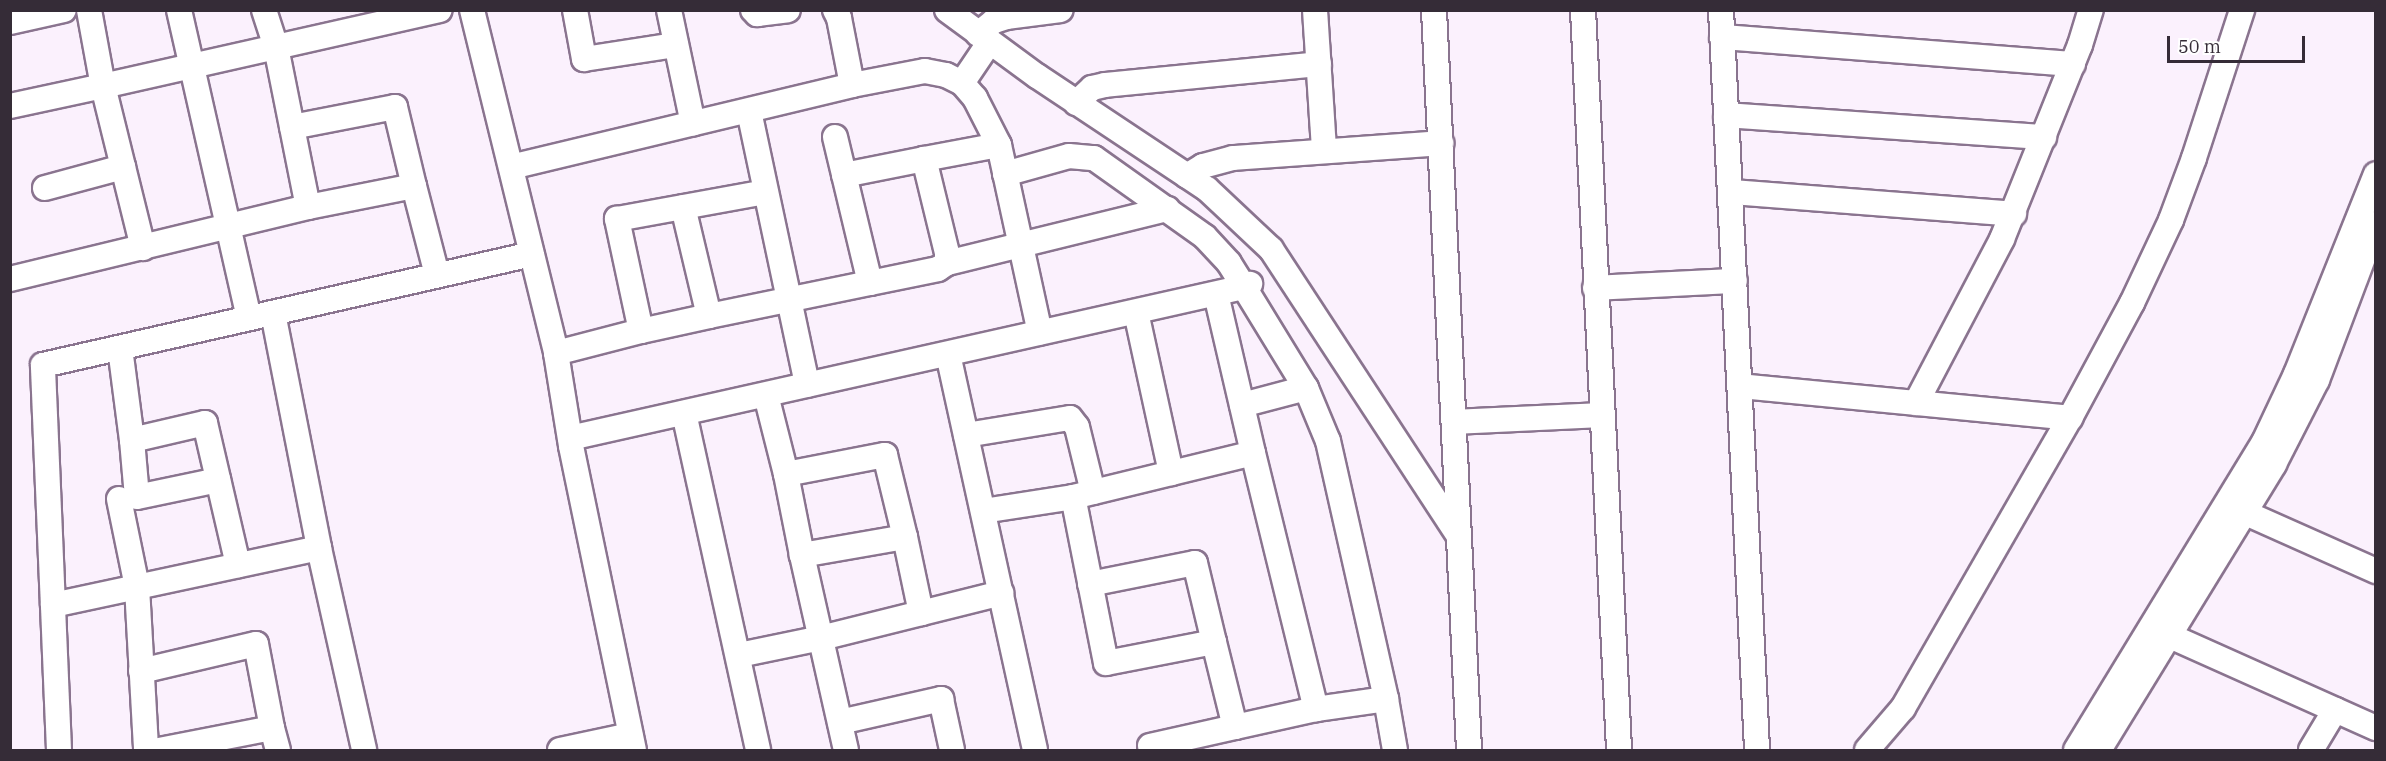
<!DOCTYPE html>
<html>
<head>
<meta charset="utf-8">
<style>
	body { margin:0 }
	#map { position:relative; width:2386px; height:761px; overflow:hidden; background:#fbf1fd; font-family:"IBM Plex Serif",serif }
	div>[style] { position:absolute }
	.roads { filter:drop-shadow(2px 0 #8a748f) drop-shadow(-2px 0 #8a748f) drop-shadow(0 2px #8a748f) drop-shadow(0 -2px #8a748f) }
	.minor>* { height:24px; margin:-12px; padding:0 12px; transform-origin:12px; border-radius:12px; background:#fff }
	span { translate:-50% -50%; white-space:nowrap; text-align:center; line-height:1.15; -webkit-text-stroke:5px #fff; paint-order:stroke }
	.frame { position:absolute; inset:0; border:12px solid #352c37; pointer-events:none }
	.scale { position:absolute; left:2167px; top:36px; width:138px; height:27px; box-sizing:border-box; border:3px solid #352c37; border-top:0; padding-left:8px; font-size:18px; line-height:21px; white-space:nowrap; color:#352c37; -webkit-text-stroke:4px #fff; paint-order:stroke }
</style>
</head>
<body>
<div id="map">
	<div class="roads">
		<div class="minor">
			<i style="left:89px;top:10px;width:77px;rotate:79.6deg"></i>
			<i style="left:103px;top:86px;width:345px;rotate:-12.7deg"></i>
			<i style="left:179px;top:10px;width:316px;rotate:77.2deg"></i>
			<i style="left:264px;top:10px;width:39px;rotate:72deg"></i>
			<i style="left:276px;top:47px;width:163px;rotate:78.7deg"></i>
			<i style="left:308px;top:207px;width:108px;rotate:-11.2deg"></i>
			<i style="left:414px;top:186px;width:92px;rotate:75.5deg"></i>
			<i style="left:472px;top:10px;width:353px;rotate:76.2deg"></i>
			<i style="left:556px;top:353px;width:94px;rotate:80.8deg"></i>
			<i style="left:571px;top:446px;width:310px;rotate:78.3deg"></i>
			<i style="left:575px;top:10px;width:50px;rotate:79.6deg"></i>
			<i style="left:584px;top:59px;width:93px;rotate:-8.7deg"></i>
			<i style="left:669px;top:10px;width:116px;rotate:78.1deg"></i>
			<i style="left:753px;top:10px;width:6px;rotate:45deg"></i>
			<i style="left:757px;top:14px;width:31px;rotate:-7deg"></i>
			<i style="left:835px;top:10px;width:9px;rotate:63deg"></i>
			<i style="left:839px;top:18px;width:68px;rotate:79deg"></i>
			<i style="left:947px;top:10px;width:112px;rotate:36.3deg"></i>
			<i style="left:1037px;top:76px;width:204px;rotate:33.6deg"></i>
			<i style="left:1207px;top:189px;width:88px;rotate:43.2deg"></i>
			<i style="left:1271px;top:249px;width:342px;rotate:56.8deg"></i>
			<i style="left:1315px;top:10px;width:141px;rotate:86.3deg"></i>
			<i style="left:1434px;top:10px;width:741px;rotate:87.29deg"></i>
			<i style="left:1583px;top:10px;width:741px;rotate:87.21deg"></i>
			<i style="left:1721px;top:10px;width:741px;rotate:87.21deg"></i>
			<i style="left:10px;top:22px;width:55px;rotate:-12.5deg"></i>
			<i style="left:978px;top:34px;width:21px;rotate:-39deg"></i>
			<i style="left:994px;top:21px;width:13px;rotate:-18deg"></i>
			<i style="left:1006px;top:17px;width:55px;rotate:-7.3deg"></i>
			<i style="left:1722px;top:37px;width:352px;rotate:4.4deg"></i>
			<i style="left:962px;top:83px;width:48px;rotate:-56deg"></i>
			<i style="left:1076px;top:103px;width:22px;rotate:-43deg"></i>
			<i style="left:1092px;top:88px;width:13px;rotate:-13deg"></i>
			<i style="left:1105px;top:85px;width:215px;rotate:-5.6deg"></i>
			<i style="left:10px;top:106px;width:95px;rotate:-12.1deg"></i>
			<i style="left:103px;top:86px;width:167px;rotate:76.1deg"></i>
			<i style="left:749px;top:111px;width:280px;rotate:78deg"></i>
			<i style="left:1726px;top:115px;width:319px;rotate:4deg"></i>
			<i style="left:292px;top:127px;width:105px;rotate:-11deg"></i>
			<i style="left:395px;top:107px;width:81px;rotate:76.5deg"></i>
			<i style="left:835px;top:137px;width:150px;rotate:76.5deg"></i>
			<i style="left:870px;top:283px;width:69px;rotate:-11.6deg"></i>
			<i style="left:938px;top:269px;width:11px;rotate:-34deg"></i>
			<i style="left:947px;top:263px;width:10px;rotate:-90deg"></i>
			<i style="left:947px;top:253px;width:97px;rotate:-103.7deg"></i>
			<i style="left:924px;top:159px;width:76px;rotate:-10.6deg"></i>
			<i style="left:999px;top:145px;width:192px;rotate:77.7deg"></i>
			<i style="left:511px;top:167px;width:351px;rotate:-13.5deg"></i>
			<i style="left:852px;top:85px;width:74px;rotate:-10.9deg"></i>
			<i style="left:925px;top:71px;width:21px;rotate:11deg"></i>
			<i style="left:946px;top:75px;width:18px;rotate:27deg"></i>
			<i style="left:962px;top:83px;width:20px;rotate:49deg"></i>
			<i style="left:975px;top:98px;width:53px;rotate:62.9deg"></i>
			<i style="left:1005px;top:174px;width:66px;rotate:-15.7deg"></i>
			<i style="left:1069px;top:156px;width:25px;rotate:5deg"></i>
			<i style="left:1094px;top:158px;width:136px;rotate:35.4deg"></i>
			<i style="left:1205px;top:237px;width:35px;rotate:47deg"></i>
			<i style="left:1229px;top:263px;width:28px;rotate:58deg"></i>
			<i style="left:1244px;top:287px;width:7px;rotate:-27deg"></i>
			<i style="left:844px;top:175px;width:82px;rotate:-11.3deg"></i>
			<i style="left:1187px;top:176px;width:19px;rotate:-32deg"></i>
			<i style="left:1203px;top:166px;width:31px;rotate:-15deg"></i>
			<i style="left:1233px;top:158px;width:209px;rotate:-4.1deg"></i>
			<i style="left:45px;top:188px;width:81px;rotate:-15.1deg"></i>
			<i style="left:1731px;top:192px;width:284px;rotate:4.4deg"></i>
			<i style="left:947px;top:263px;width:227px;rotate:-13.8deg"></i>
			<i style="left:10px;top:279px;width:307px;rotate:-13.6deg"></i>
			<i style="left:1595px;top:288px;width:140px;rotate:-2.9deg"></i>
			<i style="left:1216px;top:294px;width:163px;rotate:76.9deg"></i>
			<i style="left:1136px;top:312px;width:165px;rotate:77.7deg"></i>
			<i style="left:273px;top:313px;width:239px;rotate:78.9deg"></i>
			<i style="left:319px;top:548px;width:207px;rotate:77.4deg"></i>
			<i style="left:709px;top:316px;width:164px;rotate:-11.6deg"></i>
			<i style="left:641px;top:331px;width:70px;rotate:-12.4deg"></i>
			<i style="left:709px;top:316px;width:112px;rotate:-103.4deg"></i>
			<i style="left:120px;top:348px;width:93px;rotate:82.6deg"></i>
			<i style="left:132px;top:440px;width:75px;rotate:-13.1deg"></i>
			<i style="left:205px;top:423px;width:146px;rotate:76.9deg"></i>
			<i style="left:556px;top:353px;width:88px;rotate:-14.5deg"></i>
			<i style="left:641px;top:331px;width:115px;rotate:-102.1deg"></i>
			<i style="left:617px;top:219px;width:151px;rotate:-10.3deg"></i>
			<i style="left:948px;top:354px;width:405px;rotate:77.6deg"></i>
			<i style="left:1740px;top:386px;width:332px;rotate:5.5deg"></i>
			<i style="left:766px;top:395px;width:81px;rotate:75.8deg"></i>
			<i style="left:1916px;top:403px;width:185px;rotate:-62.3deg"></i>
			<i style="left:2002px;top:239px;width:209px;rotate:-68.1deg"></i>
			<i style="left:2080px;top:45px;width:37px;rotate:-73deg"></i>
			<i style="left:1242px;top:405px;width:66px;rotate:-14.9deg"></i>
			<i style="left:684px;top:413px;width:345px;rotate:77.6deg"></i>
			<i style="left:1454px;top:422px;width:147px;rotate:-2.7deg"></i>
			<i style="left:966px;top:435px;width:105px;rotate:-9.3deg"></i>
			<i style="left:1070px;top:418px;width:11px;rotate:52deg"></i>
			<i style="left:1077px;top:427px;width:67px;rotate:76.2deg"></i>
			<i style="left:570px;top:438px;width:691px;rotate:-12.63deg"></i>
			<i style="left:1244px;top:287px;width:119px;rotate:58.5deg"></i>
			<i style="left:1306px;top:388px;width:57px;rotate:67.5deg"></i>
			<i style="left:1328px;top:441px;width:264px;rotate:77.3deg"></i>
			<i style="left:1386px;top:699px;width:52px;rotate:80deg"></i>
			<i style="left:132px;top:440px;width:57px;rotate:85deg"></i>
			<i style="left:137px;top:497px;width:83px;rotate:-11.9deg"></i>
			<i style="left:119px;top:499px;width:90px;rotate:78.4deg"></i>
			<i style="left:137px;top:587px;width:163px;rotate:86.8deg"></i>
			<i style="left:2230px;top:506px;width:160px;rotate:24deg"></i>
			<i style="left:983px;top:511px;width:91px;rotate:-8.8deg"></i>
			<i style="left:905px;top:537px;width:105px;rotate:170.1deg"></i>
			<i style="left:802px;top:555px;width:83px;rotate:-101.2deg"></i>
			<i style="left:786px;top:474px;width:101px;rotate:-10.9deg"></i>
			<i style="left:885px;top:455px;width:84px;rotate:76.3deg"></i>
			<i style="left:905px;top:537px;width:78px;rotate:78.1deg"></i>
			<i style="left:802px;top:555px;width:200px;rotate:77.3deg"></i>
			<i style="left:1090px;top:584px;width:107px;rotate:-11.3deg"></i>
			<i style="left:1195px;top:563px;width:81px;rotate:76.5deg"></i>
			<i style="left:53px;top:605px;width:272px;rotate:-12.1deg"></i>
			<i style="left:2170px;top:636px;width:226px;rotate:24.1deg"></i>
			<i style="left:739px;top:655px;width:84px;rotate:-11.7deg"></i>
			<i style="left:821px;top:638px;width:186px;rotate:-14deg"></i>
			<i style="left:141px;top:671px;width:118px;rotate:-13.2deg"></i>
			<i style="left:256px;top:644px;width:86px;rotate:79.2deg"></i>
			<i style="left:1316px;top:709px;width:71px;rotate:-8.1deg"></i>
			<i style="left:840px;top:722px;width:104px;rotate:-12.8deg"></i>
			<i style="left:941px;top:699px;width:52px;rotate:77.8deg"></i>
			<i style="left:1150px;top:746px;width:87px;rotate:-12.6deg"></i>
			<i style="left:1235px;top:727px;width:88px;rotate:-103.9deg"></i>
			<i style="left:1214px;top:642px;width:110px;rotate:169deg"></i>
			<i style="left:1106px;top:663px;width:169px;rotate:-101.2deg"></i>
			<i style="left:1073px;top:497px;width:185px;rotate:-13.7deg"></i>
			<i style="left:1253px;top:453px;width:264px;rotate:76.2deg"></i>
			<i style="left:1316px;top:709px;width:83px;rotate:167.5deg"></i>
			<i style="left:59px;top:750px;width:385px;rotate:-92.4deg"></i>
			<i style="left:43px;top:365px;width:501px;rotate:-12.79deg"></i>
			<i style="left:159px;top:750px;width:115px;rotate:-11deg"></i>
			<i style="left:272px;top:728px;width:23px;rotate:75deg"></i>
			<i style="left:560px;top:750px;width:72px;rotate:-12.1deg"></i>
			<i style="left:1867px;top:750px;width:55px;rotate:-49.4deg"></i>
			<i style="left:1903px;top:708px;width:335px;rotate:-60.1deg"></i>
			<i style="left:2070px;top:418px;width:131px;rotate:-61.7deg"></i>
			<i style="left:2132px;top:303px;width:92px;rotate:-64.8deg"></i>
			<i style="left:2171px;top:220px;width:66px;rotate:-69.6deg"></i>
			<i style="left:2194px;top:158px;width:156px;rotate:-72deg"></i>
			<i style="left:2076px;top:750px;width:361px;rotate:-58.6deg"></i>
			<i style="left:2264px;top:442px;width:75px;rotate:-64.8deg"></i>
			<i style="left:2296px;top:374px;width:215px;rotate:-68.2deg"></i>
			<i style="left:2099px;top:750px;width:335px;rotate:-58.5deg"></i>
			<i style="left:2274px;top:464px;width:94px;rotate:-62.9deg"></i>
			<i style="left:2317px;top:380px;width:167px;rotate:-69.3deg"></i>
			<i style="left:2311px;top:750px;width:47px;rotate:-59deg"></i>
		</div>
	</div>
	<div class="frame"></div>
	<div class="scale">50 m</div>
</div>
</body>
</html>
